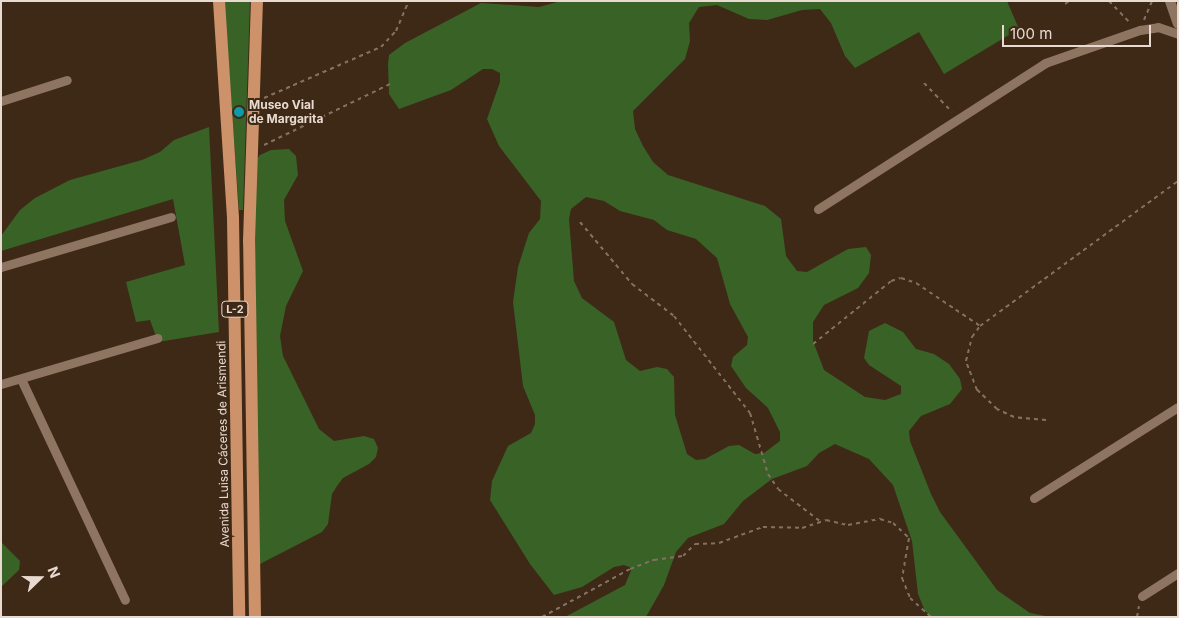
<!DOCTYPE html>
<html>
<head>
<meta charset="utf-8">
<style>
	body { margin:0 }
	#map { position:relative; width:1179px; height:618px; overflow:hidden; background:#3e2917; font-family:Inter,sans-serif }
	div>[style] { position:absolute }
	.green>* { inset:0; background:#396226 }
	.path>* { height:2px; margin-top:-1px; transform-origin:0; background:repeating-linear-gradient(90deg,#827061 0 4px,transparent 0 8px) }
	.minor>* { height:9px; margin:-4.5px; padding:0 4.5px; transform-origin:4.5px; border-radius:4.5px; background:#8e7562 }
	.tertiary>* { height:10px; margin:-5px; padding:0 5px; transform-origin:5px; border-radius:5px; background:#8e7562 }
	.primary>* { height:12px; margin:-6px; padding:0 6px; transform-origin:6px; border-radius:6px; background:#cd926a }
	.dots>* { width:14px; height:14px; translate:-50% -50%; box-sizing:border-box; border:2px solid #3e2917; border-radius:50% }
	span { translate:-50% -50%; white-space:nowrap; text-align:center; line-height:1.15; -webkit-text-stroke:4px #3e2917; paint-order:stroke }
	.shield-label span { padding:1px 4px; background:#3e2917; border:1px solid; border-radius:4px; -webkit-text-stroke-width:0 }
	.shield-label { font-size:11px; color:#e8dad0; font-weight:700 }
	.poi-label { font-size:12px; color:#e8dad0; font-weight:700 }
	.left { translate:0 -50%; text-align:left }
	.street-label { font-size:12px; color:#e8dad0 }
	.frame { position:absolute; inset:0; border:2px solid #e8dad0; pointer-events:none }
	.north { position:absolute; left:15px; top:553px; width:50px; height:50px; -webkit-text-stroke:4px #3e2917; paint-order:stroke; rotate:68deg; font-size:14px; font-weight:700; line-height:20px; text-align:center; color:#e8dad0 }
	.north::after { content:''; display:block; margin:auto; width:18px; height:22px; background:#e8dad0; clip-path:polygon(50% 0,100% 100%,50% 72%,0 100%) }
	.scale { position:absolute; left:1002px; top:25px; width:149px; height:22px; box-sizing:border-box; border:2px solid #e8dad0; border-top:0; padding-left:6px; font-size:15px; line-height:18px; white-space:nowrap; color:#e8dad0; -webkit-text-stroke:4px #3e2917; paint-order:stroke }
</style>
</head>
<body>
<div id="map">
	<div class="green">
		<i style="clip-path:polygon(224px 1px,250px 1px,243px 210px,239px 210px)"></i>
		<i style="clip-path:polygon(evenodd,561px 1px,1007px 1px,1019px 29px,944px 74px,919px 32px,855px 68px,845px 56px,831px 23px,820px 9px,802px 10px,767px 20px,749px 19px,717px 5px,699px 7px,689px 23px,690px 41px,685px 59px,633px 111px,635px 129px,643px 146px,653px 162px,668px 175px,765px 206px,781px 219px,786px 256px,797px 271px,807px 272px,848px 249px,866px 247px,871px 255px,869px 273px,858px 288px,824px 305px,813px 322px,813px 341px,824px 370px,865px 397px,885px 400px,901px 394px,901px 386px,869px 365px,864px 358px,869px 331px,885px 323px,903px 332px,916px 349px,934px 354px,949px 364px,960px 379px,962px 389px,950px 404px,921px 416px,909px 431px,910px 441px,931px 494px,940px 512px,997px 590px,1030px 613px,1051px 617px,931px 617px,925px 611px,918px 594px,912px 541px,893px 485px,869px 459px,835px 444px,819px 453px,807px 466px,772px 479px,743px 501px,724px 524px,688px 538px,676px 552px,664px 585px,646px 617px,565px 617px,625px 585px,632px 568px,624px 565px,614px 567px,582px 587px,554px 595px,530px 564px,490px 500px,492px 481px,508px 446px,531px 433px,535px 424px,535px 415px,523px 386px,513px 302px,518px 267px,529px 233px,540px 219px,541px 201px,499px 146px,487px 119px,500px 82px,500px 73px,492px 69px,483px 69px,451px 90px,399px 109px,389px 94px,388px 64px,389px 55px,405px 43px,481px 3px,539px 7px,561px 1px,586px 197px,604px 201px,620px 211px,654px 220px,667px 230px,696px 239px,717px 258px,730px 304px,748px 337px,747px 345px,733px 357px,731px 366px,746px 388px,768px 408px,780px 432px,780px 441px,764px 453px,755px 454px,739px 445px,729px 446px,705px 459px,696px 460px,687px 454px,675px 415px,674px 377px,667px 369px,657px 367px,640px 371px,626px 360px,614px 322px,582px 298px,574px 281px,569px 219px,571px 209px,586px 197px)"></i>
		<i style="clip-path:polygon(209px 127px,219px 332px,158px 342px,150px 320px,136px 322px,126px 282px,185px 265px,173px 199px,1px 251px,1px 236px,20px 210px,35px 198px,70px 180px,142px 160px,160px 152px,174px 140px)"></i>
		<i style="clip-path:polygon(289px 149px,296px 156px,298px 175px,284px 200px,285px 221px,303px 271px,286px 306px,280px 336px,283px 356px,319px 429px,334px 441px,364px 436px,374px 439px,378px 448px,376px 457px,369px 464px,343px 478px,337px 486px,332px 494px,328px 524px,322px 532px,258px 565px,254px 162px,260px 155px,271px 150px)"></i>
		<i style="clip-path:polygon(1px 542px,20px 561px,19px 570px,1px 587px)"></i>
	</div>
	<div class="path">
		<i style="left:1109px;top:1px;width:30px;rotate:46deg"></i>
		<i style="left:1065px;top:4px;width:5px;rotate:-37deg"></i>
		<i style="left:1144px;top:20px;width:21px;rotate:-67deg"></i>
		<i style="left:924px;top:83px;width:40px;rotate:46deg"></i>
		<i style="left:264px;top:98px;width:128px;rotate:-23.6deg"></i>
		<i style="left:381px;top:47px;width:22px;rotate:-47deg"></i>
		<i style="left:396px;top:31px;width:33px;rotate:-67deg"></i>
		<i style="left:264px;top:145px;width:142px;rotate:-25.8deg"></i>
		<i style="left:580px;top:222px;width:81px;rotate:50deg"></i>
		<i style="left:632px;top:284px;width:53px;rotate:37.3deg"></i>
		<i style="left:674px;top:316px;width:123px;rotate:51.9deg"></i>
		<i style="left:750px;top:413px;width:64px;rotate:73.6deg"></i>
		<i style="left:768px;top:474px;width:18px;rotate:56deg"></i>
		<i style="left:778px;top:489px;width:54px;rotate:37.5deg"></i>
		<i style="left:813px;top:344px;width:100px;rotate:-38.9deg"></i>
		<i style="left:891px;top:281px;width:10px;rotate:-17deg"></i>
		<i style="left:901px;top:278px;width:16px;rotate:18deg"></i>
		<i style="left:916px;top:283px;width:77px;rotate:33.9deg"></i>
		<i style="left:1046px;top:420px;width:32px;rotate:-175deg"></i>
		<i style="left:1014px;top:417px;width:19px;rotate:-155deg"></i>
		<i style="left:997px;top:409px;width:28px;rotate:-136deg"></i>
		<i style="left:977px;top:390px;width:31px;rotate:-111deg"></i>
		<i style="left:966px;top:361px;width:25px;rotate:-76deg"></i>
		<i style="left:972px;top:337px;width:14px;rotate:-54deg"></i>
		<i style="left:980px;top:326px;width:245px;rotate:-36.2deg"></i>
		<i style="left:542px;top:617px;width:100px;rotate:-28.6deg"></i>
		<i style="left:630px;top:569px;width:26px;rotate:-21deg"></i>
		<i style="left:654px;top:560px;width:29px;rotate:-8deg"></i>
		<i style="left:683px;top:556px;width:17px;rotate:-45deg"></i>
		<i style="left:695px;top:544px;width:24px;rotate:-2deg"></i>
		<i style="left:719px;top:543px;width:47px;rotate:-20deg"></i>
		<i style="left:763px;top:527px;width:39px;rotate:1deg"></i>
		<i style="left:802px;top:528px;width:25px;rotate:-18deg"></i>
		<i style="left:826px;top:520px;width:23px;rotate:13deg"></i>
		<i style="left:848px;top:525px;width:33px;rotate:-11deg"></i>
		<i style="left:880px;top:519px;width:14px;rotate:17deg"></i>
		<i style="left:893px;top:523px;width:22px;rotate:43deg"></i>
		<i style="left:909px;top:538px;width:41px;rotate:99.9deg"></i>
		<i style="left:902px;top:578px;width:22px;rotate:68deg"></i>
		<i style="left:910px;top:598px;width:28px;rotate:42deg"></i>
		<i style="left:1137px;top:617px;width:11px;rotate:-80deg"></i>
	</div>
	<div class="minor">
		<i style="left:1px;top:101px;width:69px;rotate:-17.7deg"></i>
		<i style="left:818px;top:209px;width:270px;rotate:-32.7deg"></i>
		<i style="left:1045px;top:63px;width:101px;rotate:-19.2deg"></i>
		<i style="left:1140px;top:30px;width:18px;rotate:-9deg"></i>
		<i style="left:1158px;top:27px;width:21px;rotate:19deg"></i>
		<i style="left:1px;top:267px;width:177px;rotate:-16.4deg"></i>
		<i style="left:21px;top:379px;width:244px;rotate:64.8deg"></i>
		<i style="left:1px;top:384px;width:163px;rotate:-16.4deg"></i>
		<i style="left:1034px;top:498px;width:170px;rotate:-32.3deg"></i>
		<i style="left:1142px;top:596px;width:43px;rotate:-32.6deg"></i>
	</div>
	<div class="tertiary">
		<i style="left:1170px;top:1px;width:24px;rotate:71deg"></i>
	</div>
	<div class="primary">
		<i style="left:219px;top:1px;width:217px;rotate:86.3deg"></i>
		<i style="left:233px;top:218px;width:399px;rotate:89.1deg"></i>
		<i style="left:255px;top:617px;width:376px;rotate:-90.9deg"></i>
		<i style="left:249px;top:241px;width:240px;rotate:-88.1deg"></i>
	</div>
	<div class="dots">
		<i style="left:239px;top:112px;background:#0f9aa8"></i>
	</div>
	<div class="shield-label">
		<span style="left:235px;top:309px">L-2</span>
	</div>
	<div class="poi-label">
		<span class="left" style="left:249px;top:112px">Museo Vial<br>de Margarita</span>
	</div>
	<div class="street-label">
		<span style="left:223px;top:444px;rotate:-91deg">Avenida Luisa Cáceres de Arismendi</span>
	</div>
	<div class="frame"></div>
	<div class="north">N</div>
	<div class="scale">100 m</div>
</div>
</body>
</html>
